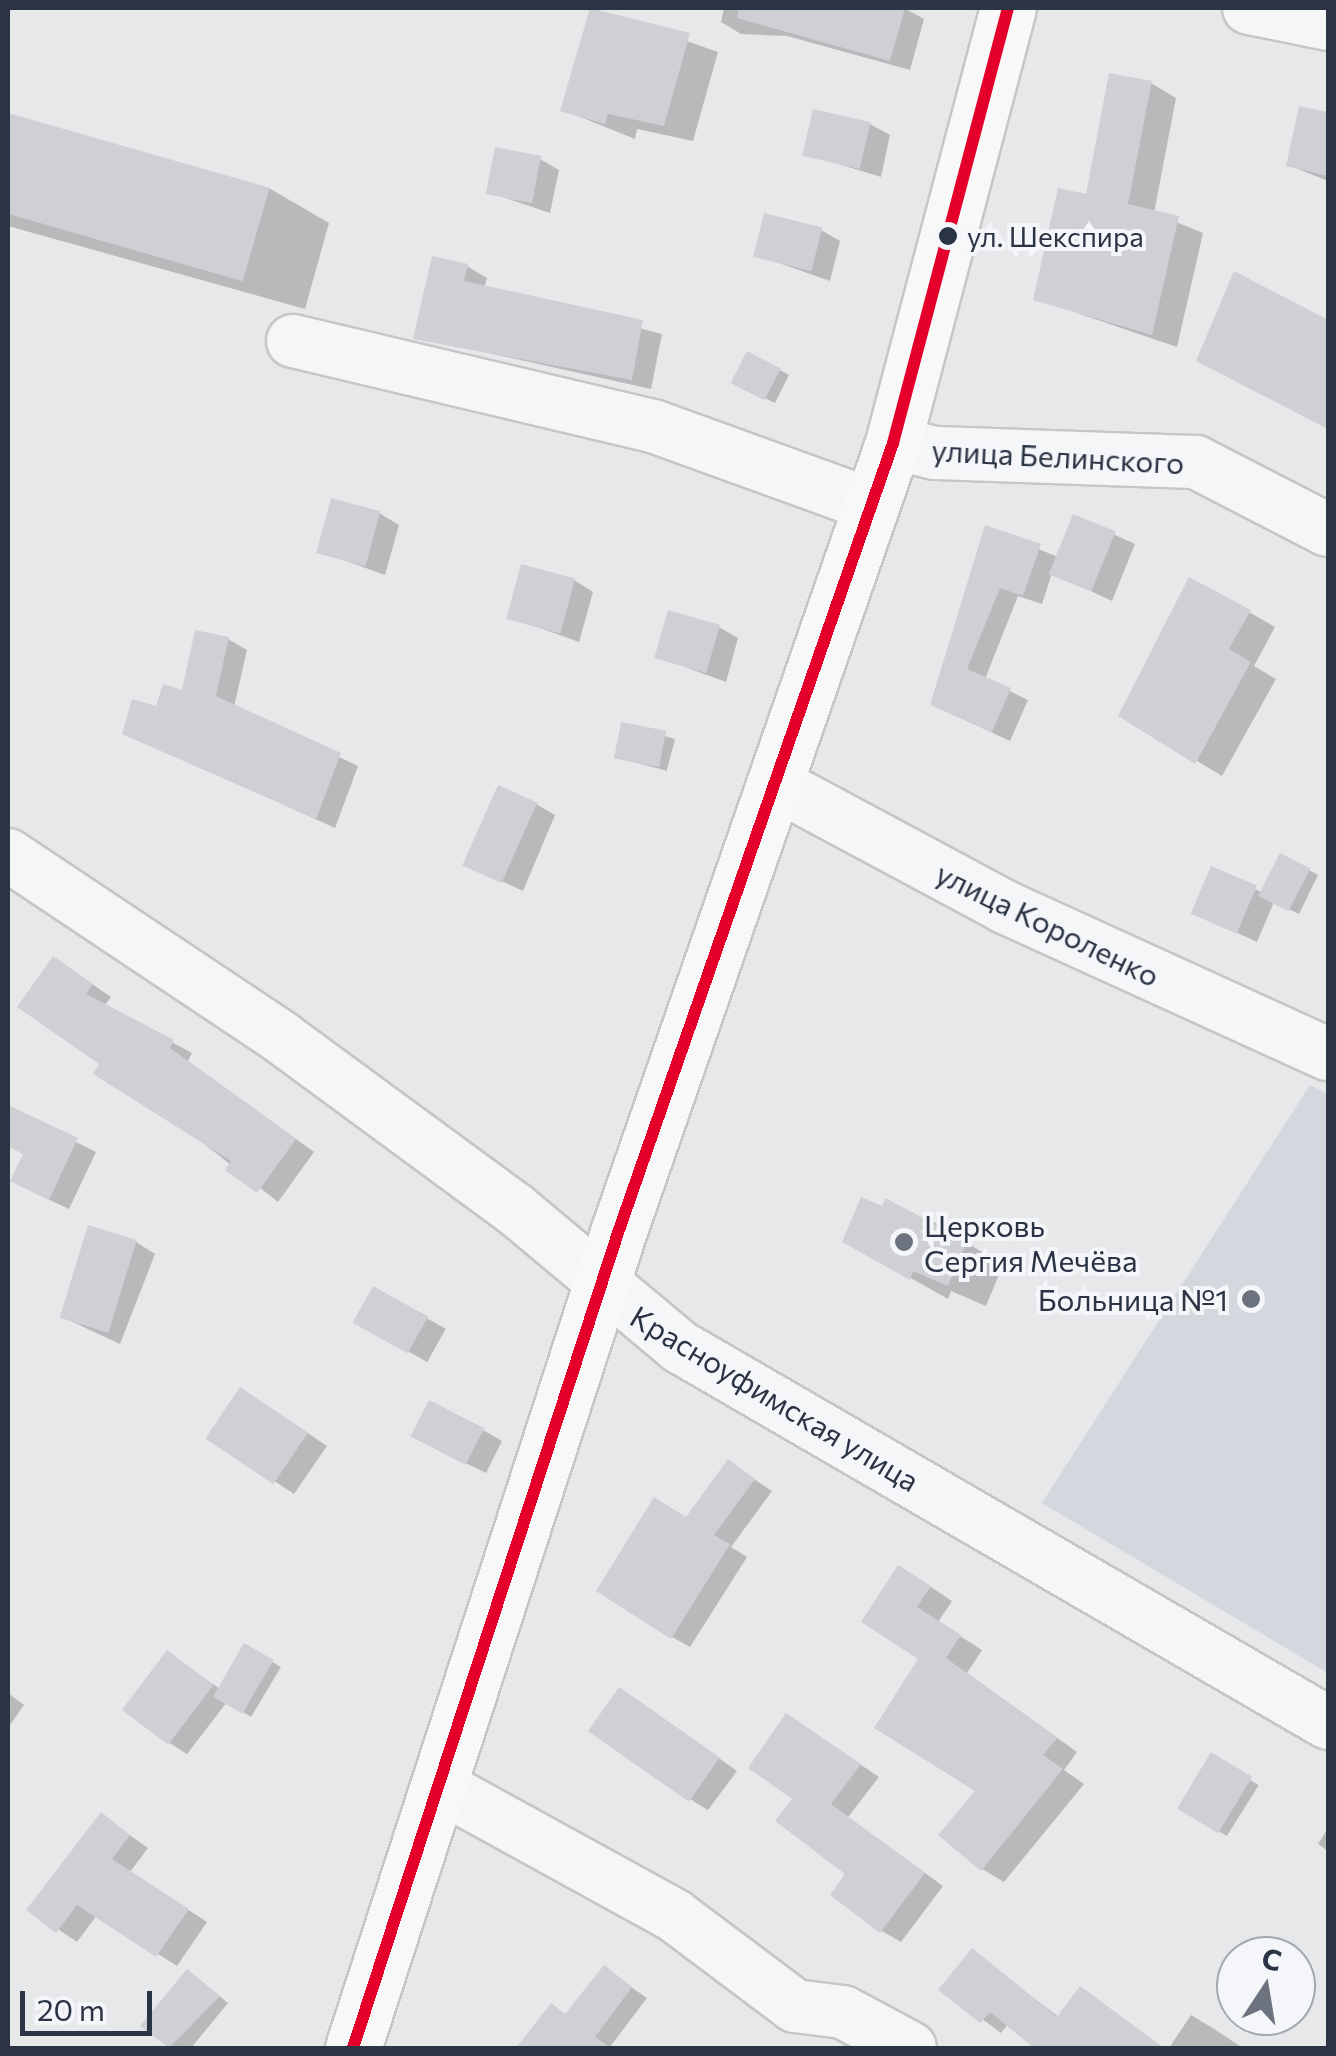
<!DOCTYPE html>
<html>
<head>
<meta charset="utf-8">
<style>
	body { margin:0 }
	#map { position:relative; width:1336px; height:2056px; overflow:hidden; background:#e6e8ea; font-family:Commissioner,sans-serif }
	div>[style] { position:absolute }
	.built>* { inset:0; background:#d4d7dd }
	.shadow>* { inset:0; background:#0003; transform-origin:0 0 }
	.building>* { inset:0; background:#ced0d3; transform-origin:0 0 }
	.roads { filter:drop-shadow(2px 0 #c4c6c8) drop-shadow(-2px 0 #c4c6c8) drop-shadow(0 2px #c4c6c8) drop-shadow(0 -2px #c4c6c8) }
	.minor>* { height:52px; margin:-26px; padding:0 26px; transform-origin:26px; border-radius:26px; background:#f5f6f7 }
	.major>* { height:55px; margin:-27.5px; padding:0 27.5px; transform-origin:27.5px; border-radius:27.5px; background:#f8f8f8 }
	.bus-1>* { height:12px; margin:-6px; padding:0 6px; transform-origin:6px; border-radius:6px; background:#e4002b }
	.dots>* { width:28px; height:28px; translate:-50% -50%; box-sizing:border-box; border:5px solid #f4f6f9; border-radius:50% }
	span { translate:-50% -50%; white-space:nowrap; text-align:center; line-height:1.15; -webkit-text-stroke:8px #f4f6f9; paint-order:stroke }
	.bus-label { font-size:28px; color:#2b3445 }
	.left { translate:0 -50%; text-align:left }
	.street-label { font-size:30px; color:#2b3445 }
	.poi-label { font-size:30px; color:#2b3445 }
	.right { translate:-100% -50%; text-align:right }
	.frame { position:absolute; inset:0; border:10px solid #2b3445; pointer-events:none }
	.north { position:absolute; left:1216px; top:1936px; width:100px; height:100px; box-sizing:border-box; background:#f4f6f9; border:2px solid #a4a8b1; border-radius:50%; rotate:12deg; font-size:28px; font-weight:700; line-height:40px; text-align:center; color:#2b3445 }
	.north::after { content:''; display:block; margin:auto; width:35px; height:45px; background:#6c737f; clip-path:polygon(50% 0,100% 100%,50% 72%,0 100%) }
	.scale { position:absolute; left:20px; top:1991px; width:132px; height:45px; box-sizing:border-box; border:5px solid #2b3445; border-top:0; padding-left:12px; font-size:30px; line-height:35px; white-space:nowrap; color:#2b3445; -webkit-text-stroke:8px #f4f6f9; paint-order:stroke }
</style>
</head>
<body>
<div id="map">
	<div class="built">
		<i style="clip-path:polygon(1310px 1085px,1328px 1094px,1328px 1673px,1042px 1503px)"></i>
	</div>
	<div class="shadow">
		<i style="clip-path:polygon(592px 8px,718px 52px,693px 141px,637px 129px,635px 139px,563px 110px)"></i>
		<i style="clip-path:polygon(724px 8px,904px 8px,924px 19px,910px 70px,787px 36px,741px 34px,721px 22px)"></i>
		<i style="clip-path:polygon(1151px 83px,1176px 98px,1154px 213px,1203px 233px,1177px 347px,1036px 299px)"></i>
		<i style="clip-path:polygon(1301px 108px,1328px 114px,1328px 181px,1288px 165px)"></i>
		<i style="clip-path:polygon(8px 115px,269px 188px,329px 223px,305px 309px,8px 226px)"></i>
		<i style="clip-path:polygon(870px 124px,890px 135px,881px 177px,806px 154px)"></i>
		<i style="clip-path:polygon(540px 159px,559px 170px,550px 213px,488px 192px)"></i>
		<i style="clip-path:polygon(821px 230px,840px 241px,830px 281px,756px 255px)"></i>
		<i style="clip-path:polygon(467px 266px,487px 278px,484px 288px,662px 334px,651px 389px,416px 337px)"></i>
		<i style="clip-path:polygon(1235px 275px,1328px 324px,1328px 428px,1219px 372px)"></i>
		<i style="clip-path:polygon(780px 370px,789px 375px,775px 403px,744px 388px)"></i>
		<i style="clip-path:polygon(379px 513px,399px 525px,385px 575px,319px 551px)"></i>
		<i style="clip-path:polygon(1075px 517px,1135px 544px,1112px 601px,1052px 573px,1042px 604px,1018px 596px,985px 679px,1028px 700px,1010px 741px,952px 714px,987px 528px,1058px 557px)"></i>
		<i style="clip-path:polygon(574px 580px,593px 592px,579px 642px,509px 617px)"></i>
		<i style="clip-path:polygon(1249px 612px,1275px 627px,1254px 666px,1276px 679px,1222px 776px,1121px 715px)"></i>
		<i style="clip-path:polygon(719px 627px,738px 638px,726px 682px,658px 657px)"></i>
		<i style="clip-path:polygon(228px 639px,247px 650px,234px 707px,358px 766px,335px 828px,125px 733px,184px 693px)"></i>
		<i style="left:623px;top:725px;width:54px;height:33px;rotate:15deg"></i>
		<i style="clip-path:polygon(536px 804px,555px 815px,523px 891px,467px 865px)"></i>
		<i style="clip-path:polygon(1213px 869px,1263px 893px,1309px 870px,1318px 875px,1299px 914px,1274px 902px,1257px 942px,1194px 913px)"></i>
		<i style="clip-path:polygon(73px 971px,111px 997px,104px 1006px,192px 1053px,188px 1061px,314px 1152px,278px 1202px,102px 1063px)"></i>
		<i style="clip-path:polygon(8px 1108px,96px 1152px,69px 1209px,33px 1192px,26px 1155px,8px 1146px)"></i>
		<i style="clip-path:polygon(862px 1200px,934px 1222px,1003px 1265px,986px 1306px,951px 1291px,948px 1299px,845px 1241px)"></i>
		<i style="clip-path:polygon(136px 1242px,155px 1254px,120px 1344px,60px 1316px)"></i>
		<i style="left:374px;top:1289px;width:82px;height:38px;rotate:29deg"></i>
		<i style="clip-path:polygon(261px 1402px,327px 1446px,294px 1494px,209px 1438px)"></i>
		<i style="clip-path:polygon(483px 1430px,502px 1441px,486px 1473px,433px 1447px)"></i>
		<i style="clip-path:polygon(728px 1462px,772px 1491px,731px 1547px,747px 1557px,690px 1647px,672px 1637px,687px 1520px)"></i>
		<i style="clip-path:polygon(922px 1581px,952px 1601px,938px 1622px,982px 1650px,967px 1673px,1077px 1752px,1064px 1770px,1084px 1784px,1004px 1882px,982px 1869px,979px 1790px,921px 1659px,864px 1621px)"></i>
		<i style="clip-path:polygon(245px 1646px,281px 1667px,251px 1717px,227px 1702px,187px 1754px,168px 1742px,167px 1653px,220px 1689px)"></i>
		<i style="clip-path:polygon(8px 1693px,24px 1705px,8px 1728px)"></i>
		<i style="clip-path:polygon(639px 1701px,737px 1771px,708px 1810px,688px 1798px)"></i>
		<i style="clip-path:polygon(806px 1728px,879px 1777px,848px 1817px,943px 1886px,901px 1942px,882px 1931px,795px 1799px)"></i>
		<i style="left:1212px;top:1756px;width:55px;height:60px;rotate:32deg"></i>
		<i style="clip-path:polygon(101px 1815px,148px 1848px,130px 1872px,207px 1922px,177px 1966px,97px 1915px,77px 1942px,30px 1910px)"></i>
		<i style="clip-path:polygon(1328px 1828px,1328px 1851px,1318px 1844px)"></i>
		<i style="clip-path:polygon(973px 1952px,1060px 2018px,1081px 1990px,1137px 2028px,1121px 2048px,1044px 2048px,1009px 2023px,1001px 2033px,942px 1989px)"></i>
		<i style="clip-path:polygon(605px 1969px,647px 1998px,609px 2048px,520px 2048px,552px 2006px,567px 2015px)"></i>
		<i style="clip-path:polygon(196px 1977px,228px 2003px,191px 2048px,173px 2048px,144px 2026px)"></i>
		<i style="clip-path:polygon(1191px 2015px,1211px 2027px,1243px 2048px,1169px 2048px)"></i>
	</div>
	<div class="building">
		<i style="clip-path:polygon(590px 8px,690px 33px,664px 126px,608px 114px,605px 124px,560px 111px)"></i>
		<i style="clip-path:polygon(739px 8px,905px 8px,890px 61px,737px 18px)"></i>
		<i style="clip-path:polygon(1109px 73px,1152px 81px,1128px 204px,1179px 216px,1152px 335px,1033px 300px,1058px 188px,1086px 194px)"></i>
		<i style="clip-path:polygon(1299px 106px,1328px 112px,1328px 176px,1286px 166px)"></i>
		<i style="left:813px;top:109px;width:59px;height:48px;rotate:13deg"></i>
		<i style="left:8px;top:113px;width:272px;height:97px;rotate:16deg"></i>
		<i style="left:495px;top:147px;width:47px;height:48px;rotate:11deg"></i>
		<i style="left:764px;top:213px;width:60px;height:45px;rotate:14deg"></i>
		<i style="clip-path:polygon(432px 256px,468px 264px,464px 281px,643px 320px,632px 380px,413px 339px)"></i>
		<i style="clip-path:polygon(1234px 271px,1328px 320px,1328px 429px,1196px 361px)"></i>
		<i style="left:747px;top:351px;width:38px;height:36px;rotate:27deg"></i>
		<i style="left:331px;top:498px;width:51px;height:57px;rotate:15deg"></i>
		<i style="left:1073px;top:514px;width:46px;height:65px;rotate:22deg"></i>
		<i style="clip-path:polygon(985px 525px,1041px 544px,1023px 596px,1000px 588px,967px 669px,1011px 688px,992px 732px,930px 705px)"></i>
		<i style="left:521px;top:564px;width:56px;height:57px;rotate:15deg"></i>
		<i style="clip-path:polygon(1189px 577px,1251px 610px,1229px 649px,1251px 662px,1195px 764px,1118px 716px)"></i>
		<i style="left:668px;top:610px;width:54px;height:50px;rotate:16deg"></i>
		<i style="clip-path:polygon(195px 630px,229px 637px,216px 696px,341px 753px,316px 819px,122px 734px,132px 699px,156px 706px,163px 684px,182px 690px)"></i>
		<i style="left:621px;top:722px;width:46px;height:37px;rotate:11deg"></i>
		<i style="left:498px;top:785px;width:43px;height:88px;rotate:24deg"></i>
		<i style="left:1280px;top:853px;width:34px;height:48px;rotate:27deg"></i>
		<i style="left:1211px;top:866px;width:50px;height:52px;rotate:23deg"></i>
		<i style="clip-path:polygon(53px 956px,93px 984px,86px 994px,174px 1040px,170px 1048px,296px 1139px,257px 1193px,225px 1170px,231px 1161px,93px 1074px,99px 1064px,17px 1007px)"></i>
		<i style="clip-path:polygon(8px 1105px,78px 1138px,49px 1200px,10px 1181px,23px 1154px,8px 1146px)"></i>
		<i style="clip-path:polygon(861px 1197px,882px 1206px,885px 1198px,967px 1241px,948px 1286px,913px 1271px,910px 1280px,842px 1242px)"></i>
		<i style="left:88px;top:1225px;width:51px;height:97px;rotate:17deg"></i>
		<i style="left:373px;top:1286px;width:63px;height:42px;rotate:29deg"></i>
		<i style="left:240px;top:1387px;width:82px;height:62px;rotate:34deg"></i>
		<i style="left:429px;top:1400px;width:62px;height:41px;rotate:27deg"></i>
		<i style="clip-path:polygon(728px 1459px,755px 1479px,714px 1535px,730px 1544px,671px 1639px,596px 1591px,654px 1497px,686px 1517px)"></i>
		<i style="clip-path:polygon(898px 1565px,931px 1586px,917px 1607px,961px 1635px,946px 1658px,1057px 1738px,1043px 1755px,1063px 1769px,981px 1871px,938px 1835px,975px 1791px,874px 1728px,918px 1659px,861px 1622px)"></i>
		<i style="left:244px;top:1643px;width:34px;height:62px;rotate:30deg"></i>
		<i style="left:167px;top:1650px;width:58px;height:75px;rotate:37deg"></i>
		<i style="left:619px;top:1687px;width:123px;height:54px;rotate:35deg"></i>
		<i style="clip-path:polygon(786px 1713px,861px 1764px,831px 1804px,925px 1873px,880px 1933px,830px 1895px,845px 1874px,775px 1821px,792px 1799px,748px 1768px)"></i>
		<i style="left:1211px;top:1752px;width:48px;height:66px;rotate:31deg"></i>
		<i style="clip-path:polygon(101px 1812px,130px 1835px,112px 1859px,189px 1909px,156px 1957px,77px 1905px,56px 1933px,26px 1910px)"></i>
		<i style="clip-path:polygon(972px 1948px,1057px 2017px,1080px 1986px,1164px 2048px,1034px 2048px,990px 2012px,980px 2023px,938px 1990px)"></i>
		<i style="clip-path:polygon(604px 1965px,632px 1987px,595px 2037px,611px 2048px,516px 2048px,551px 2003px,565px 2014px)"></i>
		<i style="clip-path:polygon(187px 1969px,220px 1996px,169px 2048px,140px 2026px)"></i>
	</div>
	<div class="roads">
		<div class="minor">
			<i style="left:1249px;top:8px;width:81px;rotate:11.4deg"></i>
			<i style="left:293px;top:341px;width:370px;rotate:13.3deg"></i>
			<i style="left:653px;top:426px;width:232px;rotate:19.9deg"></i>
			<i style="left:893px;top:443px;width:43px;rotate:13.4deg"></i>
			<i style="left:935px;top:453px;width:261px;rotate:2deg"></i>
			<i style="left:1196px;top:462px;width:148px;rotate:27.3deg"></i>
			<i style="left:774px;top:783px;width:262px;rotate:28.2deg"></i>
			<i style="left:1005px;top:907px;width:355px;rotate:24.5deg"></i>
			<i style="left:8px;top:855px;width:329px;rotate:33.7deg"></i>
			<i style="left:282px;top:1038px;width:289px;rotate:36.3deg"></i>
			<i style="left:515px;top:1209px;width:215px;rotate:39.9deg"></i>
			<i style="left:680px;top:1347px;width:749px;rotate:30.12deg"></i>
			<i style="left:439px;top:1786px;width:269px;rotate:28.8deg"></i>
			<i style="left:675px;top:1916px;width:150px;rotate:36.9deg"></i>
			<i style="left:795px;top:2006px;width:48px;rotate:7.1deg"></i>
			<i style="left:843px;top:2012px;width:76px;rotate:28.2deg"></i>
		</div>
		<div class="major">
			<i style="left:353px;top:2048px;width:860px;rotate:-71.99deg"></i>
			<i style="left:619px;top:1230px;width:833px;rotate:-70.8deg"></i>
			<i style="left:893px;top:443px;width:450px;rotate:-75.2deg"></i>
		</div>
	</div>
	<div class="bus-1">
		<i style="left:353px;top:2048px;width:860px;rotate:-71.99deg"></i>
		<i style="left:619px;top:1230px;width:833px;rotate:-70.8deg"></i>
		<i style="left:893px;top:443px;width:450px;rotate:-75.2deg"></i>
	</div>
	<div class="dots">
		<i style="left:948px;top:236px;background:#2b3445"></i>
		<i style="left:904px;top:1242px;background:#6c737f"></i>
		<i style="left:1251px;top:1299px;background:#6c737f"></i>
	</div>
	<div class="bus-label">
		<span class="left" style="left:967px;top:236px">ул. Шекспира</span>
	</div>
	<div class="street-label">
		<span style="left:1058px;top:456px;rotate:3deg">улица Белинского</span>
		<span style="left:1048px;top:924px;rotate:26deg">улица Короленко</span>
		<span style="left:775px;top:1398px;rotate:31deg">Красноуфимская улица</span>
	</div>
	<div class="poi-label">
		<span class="left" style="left:924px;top:1242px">Церковь<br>Сергия Мечёва</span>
		<span class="right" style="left:1228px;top:1299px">Больница №1</span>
	</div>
	<div class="frame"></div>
	<div class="north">С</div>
	<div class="scale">20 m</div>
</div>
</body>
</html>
